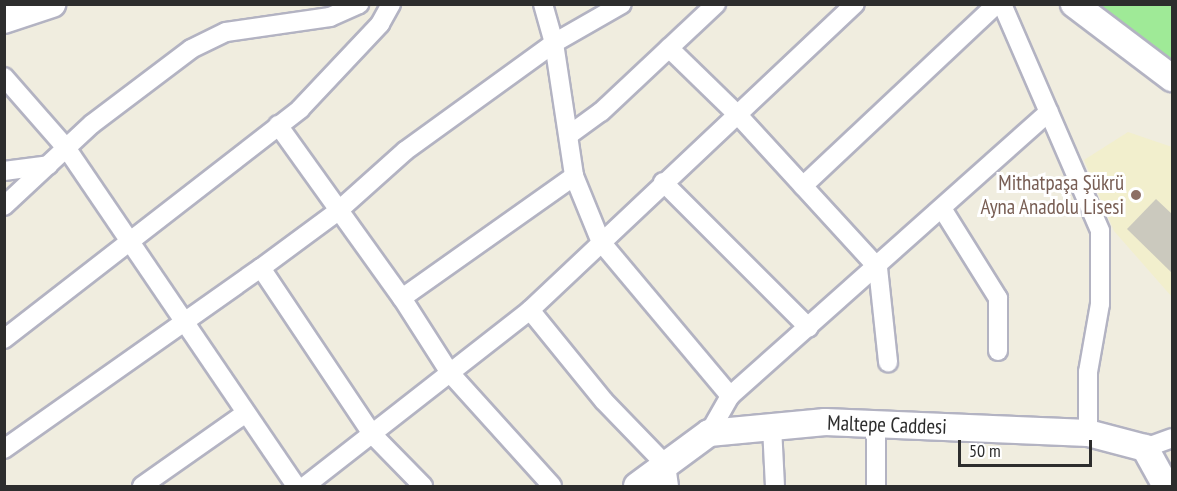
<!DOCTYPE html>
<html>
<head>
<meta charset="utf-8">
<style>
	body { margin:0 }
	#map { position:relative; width:1177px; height:491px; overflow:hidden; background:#f0eddf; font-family:"PT Sans Narrow",sans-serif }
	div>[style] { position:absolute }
	.education>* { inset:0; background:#f2efcd }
	.green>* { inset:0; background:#9fea97 }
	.building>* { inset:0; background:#cbc9be }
	.roads { filter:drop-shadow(2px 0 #b3b3c2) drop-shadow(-2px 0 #b3b3c2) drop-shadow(0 2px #b3b3c2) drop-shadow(0 -2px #b3b3c2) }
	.street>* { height:18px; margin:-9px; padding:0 9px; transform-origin:9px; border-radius:9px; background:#fff }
	.secondary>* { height:26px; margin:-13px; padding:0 13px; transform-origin:13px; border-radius:13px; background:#fff }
	.dots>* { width:16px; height:16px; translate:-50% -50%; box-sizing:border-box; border:3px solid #fff; border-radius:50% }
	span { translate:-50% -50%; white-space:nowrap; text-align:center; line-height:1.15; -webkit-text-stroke:6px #fff; paint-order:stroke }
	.education-label { font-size:21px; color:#785e54 }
	.right { translate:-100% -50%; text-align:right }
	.street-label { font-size:21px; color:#2d2d2d }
	.frame { position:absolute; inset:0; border:6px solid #2d2d2d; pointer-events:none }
	.scale { position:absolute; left:958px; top:440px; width:134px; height:27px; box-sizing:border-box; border:3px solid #2d2d2d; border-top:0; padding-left:8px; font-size:18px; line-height:21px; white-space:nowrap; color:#2d2d2d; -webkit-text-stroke:4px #fff; paint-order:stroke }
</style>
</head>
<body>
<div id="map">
	<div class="education">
		<i style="clip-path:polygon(1128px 132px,1172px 147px,1172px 297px,1114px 231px,1084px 160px)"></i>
	</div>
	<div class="green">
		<i style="clip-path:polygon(1084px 5px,1172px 5px,1172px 61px,1151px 50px)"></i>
	</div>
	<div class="building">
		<i style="clip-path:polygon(1156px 199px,1173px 215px,1173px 274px,1127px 229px)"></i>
	</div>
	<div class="roads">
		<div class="street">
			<i style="left:543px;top:4px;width:41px;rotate:74.2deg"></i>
			<i style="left:554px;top:43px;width:134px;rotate:81.4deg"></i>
			<i style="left:574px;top:176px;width:71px;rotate:67.8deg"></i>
			<i style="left:601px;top:242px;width:201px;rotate:50deg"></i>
			<i style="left:1002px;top:4px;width:247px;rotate:66.6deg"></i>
			<i style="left:1100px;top:231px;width:73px;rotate:90deg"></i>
			<i style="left:1100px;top:304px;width:69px;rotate:100deg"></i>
			<i style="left:1088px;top:372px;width:61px;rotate:90deg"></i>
			<i style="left:669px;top:48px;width:96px;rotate:44.2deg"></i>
			<i style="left:738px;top:115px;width:207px;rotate:47.5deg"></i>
			<i style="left:878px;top:268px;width:95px;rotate:83.9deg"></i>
			<i style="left:4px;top:77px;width:96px;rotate:48.8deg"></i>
			<i style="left:67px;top:149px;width:407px;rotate:55.8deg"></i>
			<i style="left:278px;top:125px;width:213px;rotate:54.4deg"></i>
			<i style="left:402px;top:298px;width:89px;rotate:57.4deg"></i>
			<i style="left:450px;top:373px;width:152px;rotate:47.9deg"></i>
			<i style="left:569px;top:135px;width:39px;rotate:-36deg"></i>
			<i style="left:601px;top:112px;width:158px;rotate:-43.2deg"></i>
			<i style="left:4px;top:171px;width:45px;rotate:-7.6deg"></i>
			<i style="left:663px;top:182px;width:206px;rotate:45deg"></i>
			<i style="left:803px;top:186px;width:266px;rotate:-43.2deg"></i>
			<i style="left:4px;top:206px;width:120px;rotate:-43deg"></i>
			<i style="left:92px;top:124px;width:124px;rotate:-37.1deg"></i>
			<i style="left:191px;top:49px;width:39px;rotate:-26deg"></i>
			<i style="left:226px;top:32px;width:105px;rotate:-8.2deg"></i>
			<i style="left:330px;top:17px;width:32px;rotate:-24deg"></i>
			<i style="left:943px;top:210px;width:104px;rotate:58deg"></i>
			<i style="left:998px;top:298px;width:53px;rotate:90deg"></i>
			<i style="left:261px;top:268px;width:200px;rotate:56.2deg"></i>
			<i style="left:372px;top:434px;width:73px;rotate:45.6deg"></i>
			<i style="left:402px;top:298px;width:211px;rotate:-35.3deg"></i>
			<i style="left:530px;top:310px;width:117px;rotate:50.9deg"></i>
			<i style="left:604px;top:401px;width:89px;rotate:45.9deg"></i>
			<i style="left:666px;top:465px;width:21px;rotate:82deg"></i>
			<i style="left:4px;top:339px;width:375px;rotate:-37.8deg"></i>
			<i style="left:300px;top:109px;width:117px;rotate:-46.7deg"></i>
			<i style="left:380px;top:24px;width:23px;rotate:-61deg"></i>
			<i style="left:772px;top:427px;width:59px;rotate:87.1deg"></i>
			<i style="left:709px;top:433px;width:43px;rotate:-60.4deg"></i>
			<i style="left:730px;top:396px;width:427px;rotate:-41.7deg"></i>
			<i style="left:1145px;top:448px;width:29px;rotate:-20deg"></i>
			<i style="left:4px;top:449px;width:314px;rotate:-35.2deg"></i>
			<i style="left:261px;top:268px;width:96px;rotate:-36.5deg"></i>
			<i style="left:338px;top:211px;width:90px;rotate:-41.8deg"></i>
			<i style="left:405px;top:151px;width:184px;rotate:-35.9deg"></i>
			<i style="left:554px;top:43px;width:78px;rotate:-29.8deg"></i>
			<i style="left:142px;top:486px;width:127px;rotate:-35.1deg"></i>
			<i style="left:305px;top:486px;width:283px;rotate:-38deg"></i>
			<i style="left:528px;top:312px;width:449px;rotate:-43.3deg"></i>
			<i style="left:876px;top:486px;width:61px;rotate:-90deg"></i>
		</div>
		<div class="secondary">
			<i style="left:1074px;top:4px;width:123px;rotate:37.1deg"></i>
			<i style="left:4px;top:20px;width:51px;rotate:-18.4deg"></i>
			<i style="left:637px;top:486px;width:89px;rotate:-36.4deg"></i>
			<i style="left:709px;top:433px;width:117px;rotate:-5.4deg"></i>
			<i style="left:825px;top:422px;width:263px;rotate:2.4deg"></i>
			<i style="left:1088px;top:433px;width:59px;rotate:14.7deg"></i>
			<i style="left:1145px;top:448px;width:43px;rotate:61.1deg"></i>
		</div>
	</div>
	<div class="dots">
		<i style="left:1136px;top:195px;background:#8d6e63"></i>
	</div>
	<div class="education-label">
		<span class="right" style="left:1124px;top:195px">Mithatpaşa Şükrü<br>Ayna Anadolu Lisesi</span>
	</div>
	<div class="street-label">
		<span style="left:887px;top:425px;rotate:2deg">Maltepe Caddesi</span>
	</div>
	<div class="frame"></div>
	<div class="scale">50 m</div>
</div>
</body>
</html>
